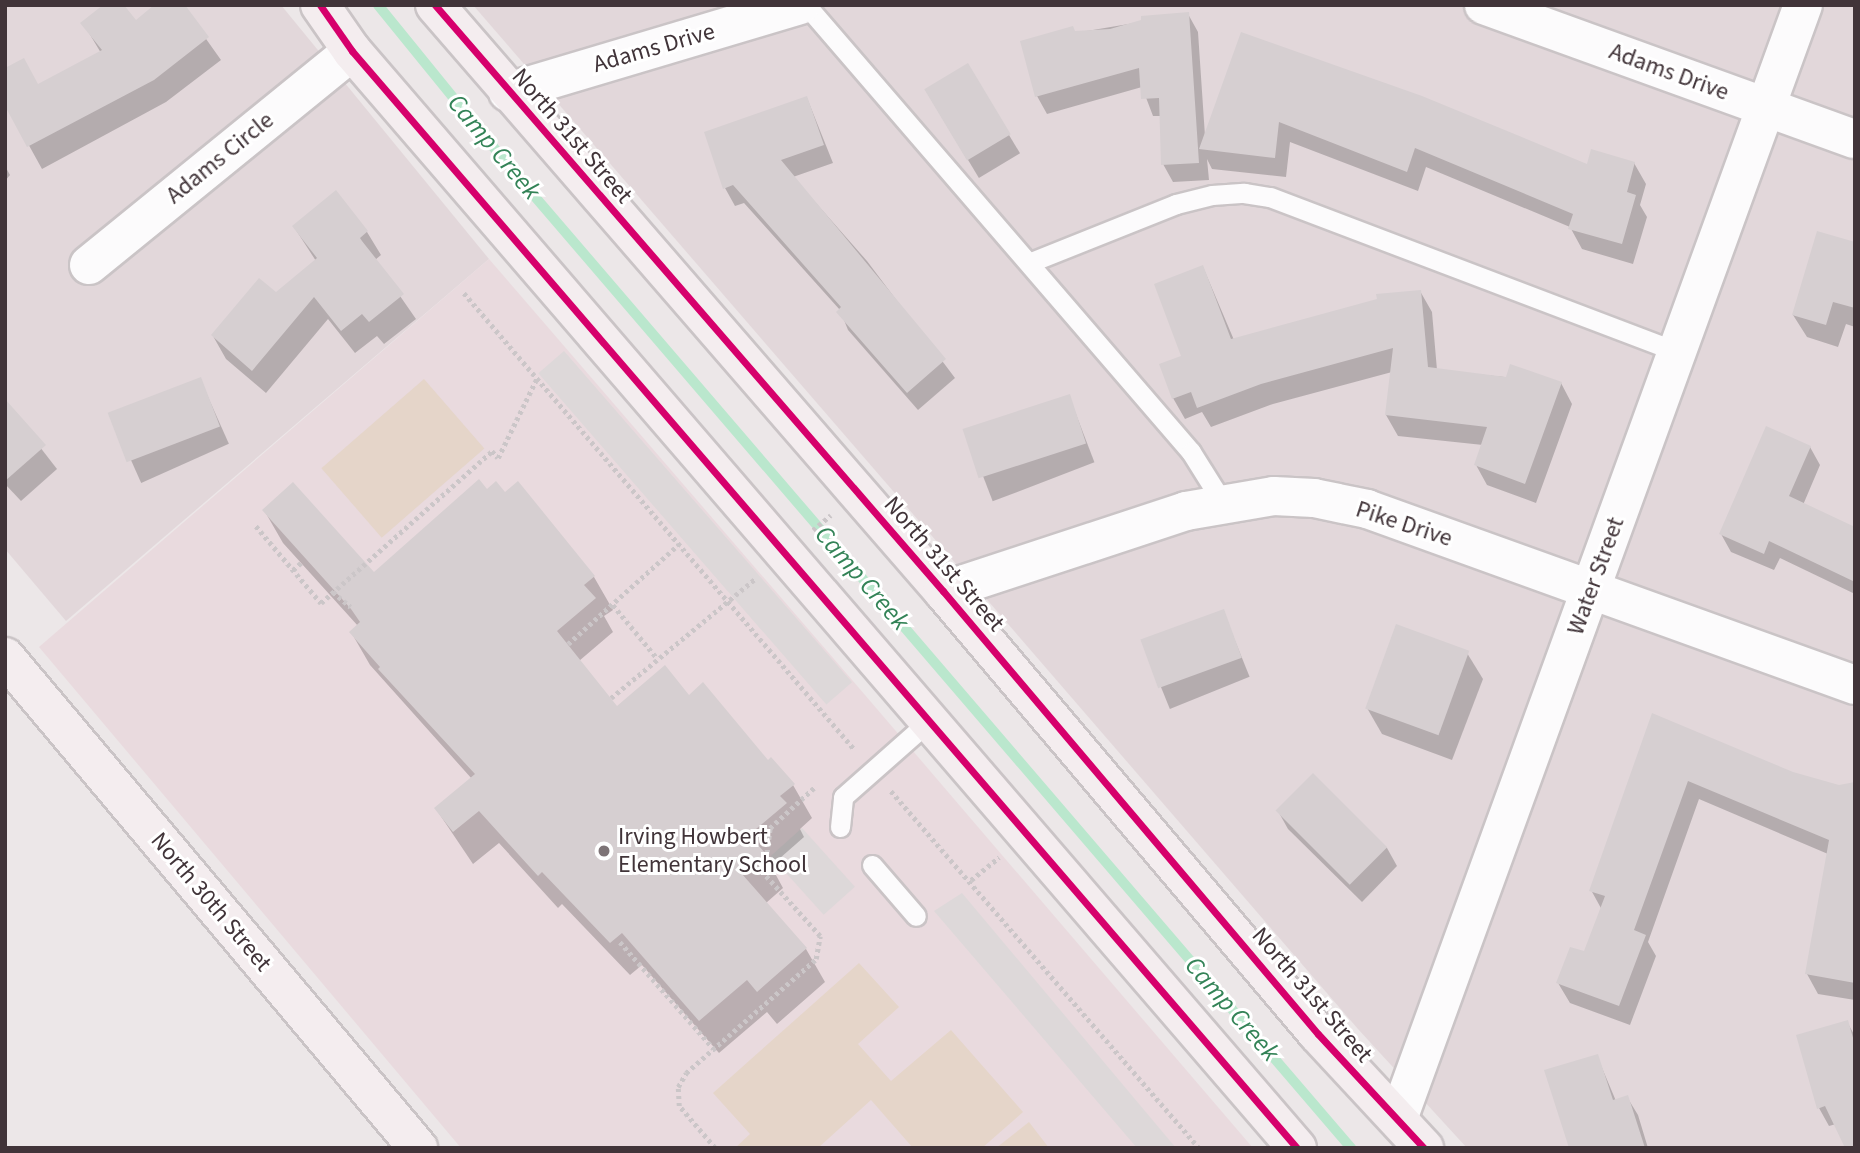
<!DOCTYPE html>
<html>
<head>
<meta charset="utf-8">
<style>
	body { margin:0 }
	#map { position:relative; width:1860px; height:1153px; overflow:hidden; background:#ece7e8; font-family:"Source Sans 3",sans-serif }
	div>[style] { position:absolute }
	.residential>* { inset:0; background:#e2d7da }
	.education>* { inset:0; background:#e9dade }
	.green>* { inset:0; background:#e5d5c9; transform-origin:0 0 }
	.parking>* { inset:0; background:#ddd8d9; transform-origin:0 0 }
	.shadow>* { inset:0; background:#0003; transform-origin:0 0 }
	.stream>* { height:10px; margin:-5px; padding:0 5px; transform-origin:5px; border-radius:5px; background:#bae7cd }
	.building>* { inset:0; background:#d6cfd1; transform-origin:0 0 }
	.path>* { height:4.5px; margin-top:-2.25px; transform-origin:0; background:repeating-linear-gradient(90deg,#cbc6c8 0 3.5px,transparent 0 7px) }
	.roads { filter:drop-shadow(2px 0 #cac4c6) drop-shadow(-2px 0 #cac4c6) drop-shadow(0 2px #cac4c6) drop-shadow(0 -2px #cac4c6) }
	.lane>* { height:19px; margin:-9.5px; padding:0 9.5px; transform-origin:9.5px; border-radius:9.5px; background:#fcfbfc }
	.street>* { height:38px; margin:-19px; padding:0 19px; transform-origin:19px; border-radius:19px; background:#fcfbfc }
	.secondary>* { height:38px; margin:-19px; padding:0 19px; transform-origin:19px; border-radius:19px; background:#f4edef }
	.cycleway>* { height:7px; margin:-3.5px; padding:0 3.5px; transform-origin:3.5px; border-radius:3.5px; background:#d6006c }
	.dots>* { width:19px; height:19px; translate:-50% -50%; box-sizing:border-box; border:4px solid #fff; border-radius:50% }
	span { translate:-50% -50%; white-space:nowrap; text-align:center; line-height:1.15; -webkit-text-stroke:6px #fff; paint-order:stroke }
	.street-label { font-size:24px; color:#413439 }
	.poi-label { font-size:24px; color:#413439 }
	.left { translate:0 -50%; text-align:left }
	.water-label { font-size:26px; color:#338357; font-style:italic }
	.frame { position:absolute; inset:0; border:7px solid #413439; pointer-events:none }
</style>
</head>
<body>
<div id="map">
	<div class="residential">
		<i style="clip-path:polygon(5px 5px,281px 5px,489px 259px,66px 621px,5px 549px)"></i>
		<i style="clip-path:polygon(473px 5px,1855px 5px,1855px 1148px,1467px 1148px,1358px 1029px)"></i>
	</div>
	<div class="education">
		<i style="clip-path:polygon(489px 259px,865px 695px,1253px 1148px,461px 1148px,39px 647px)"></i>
	</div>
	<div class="green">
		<i style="left:424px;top:379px;width:92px;height:136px;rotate:49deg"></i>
		<i style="clip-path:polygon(859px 963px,899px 1007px,858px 1044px,891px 1081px,951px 1030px,1023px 1112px,982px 1148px,913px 1148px,871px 1100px,818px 1148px,735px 1148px,750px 1134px,713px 1093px)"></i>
		<i style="clip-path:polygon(1029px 1122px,1049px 1148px,996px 1148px)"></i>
	</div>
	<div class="parking">
		<i style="left:564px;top:351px;width:439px;height:34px;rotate:49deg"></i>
		<i style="left:802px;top:828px;width:79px;height:42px;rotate:48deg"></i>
		<i style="clip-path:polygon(962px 893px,1176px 1148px,1137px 1148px,934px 911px)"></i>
	</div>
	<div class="shadow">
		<i style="clip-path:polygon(182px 5px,221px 60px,166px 102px,42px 169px,5px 102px,101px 53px,83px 23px,135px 22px)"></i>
		<i style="clip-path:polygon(1188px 14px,1198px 32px,1205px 136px,1242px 34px,1588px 167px,1634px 163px,1646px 184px,1640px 205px,1647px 217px,1633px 264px,1582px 249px,1570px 227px,1426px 167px,1418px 191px,1290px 142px,1286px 177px,1212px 169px,1207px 159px,1209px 180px,1173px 182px,1163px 164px,1161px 116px,1153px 116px,1142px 87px,1047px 114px,1037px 96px,1075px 33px)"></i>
		<i style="left:967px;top:65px;width:103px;height:48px;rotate:59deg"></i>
		<i style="clip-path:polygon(807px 98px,833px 163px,793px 177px,867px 261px,955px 378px,918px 410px,848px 330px,840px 310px,744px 203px,735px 206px,725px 188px)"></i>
		<i style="clip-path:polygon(5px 166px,10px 175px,5px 181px)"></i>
		<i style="clip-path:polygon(336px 193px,367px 232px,381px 255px,375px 260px,416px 319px,384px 344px,377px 336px,355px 353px,328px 319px,266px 393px,226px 359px,213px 336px,276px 294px,316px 261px,294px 227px)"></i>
		<i style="clip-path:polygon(1855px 244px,1855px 327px,1846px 324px,1838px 347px,1807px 337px,1793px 315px)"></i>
		<i style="clip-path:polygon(1203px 267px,1234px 340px,1420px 291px,1432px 312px,1437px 370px,1561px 383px,1572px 404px,1536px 503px,1487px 485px,1476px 465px,1483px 445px,1398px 436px,1386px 415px,1392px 372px,1273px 404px,1211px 427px,1202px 412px,1185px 419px,1173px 398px)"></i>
		<i style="left:200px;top:379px;width:71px;height:96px;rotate:66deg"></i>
		<i style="left:1069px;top:396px;width:71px;height:109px;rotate:69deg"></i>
		<i style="clip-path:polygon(5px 402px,57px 469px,21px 501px,5px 484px)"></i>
		<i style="clip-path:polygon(1810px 447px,1820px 465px,1803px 505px,1855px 529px,1855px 594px,1780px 558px,1774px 570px,1731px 552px,1721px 534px)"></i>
		<i style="clip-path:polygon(487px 492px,505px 494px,594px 577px,613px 610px,604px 616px,613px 632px,579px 661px,617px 708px,689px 697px,793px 785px,812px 818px,800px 829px,804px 837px,771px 866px,783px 888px,766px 903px,806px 949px,825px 982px,777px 1024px,767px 1012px,719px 1053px,642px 965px,630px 975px,562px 904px,558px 908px,499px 843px,473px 864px,436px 809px,472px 779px,370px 665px,351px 632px,358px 626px,283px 543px,264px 510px,374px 575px)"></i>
		<i style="left:1223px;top:611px;width:71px;height:86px;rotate:68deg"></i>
		<i style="clip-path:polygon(1467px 653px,1483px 679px,1452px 760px,1382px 734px,1367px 708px)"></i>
		<i style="clip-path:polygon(1653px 716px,1793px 773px,1855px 793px,1855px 1000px,1818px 994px,1807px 974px,1828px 854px,1699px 799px,1648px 942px,1656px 956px,1630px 1025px,1570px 1003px,1558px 983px,1585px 954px,1602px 910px,1591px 890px)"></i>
		<i style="clip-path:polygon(1313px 776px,1387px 848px,1397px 866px,1362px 902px,1288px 829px,1278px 811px)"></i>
		<i style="clip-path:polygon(1847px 1022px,1855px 1036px,1855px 1148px,1836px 1124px,1829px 1126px,1819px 1108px)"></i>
		<i style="clip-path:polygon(1597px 1056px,1616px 1101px,1627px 1097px,1638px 1115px,1648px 1148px,1570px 1148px)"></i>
	</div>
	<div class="stream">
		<i style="left:378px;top:5px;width:213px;rotate:50.9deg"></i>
		<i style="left:512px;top:170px;width:1289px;rotate:49.37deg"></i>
	</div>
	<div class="building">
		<i style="clip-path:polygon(103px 5px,124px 5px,136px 20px,154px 5px,185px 5px,209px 37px,154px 80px,27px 147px,5px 106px,5px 68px,24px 58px,38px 84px,102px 50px,80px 23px)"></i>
		<i style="clip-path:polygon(1189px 12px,1199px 163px,1161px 165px,1159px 98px,1141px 99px,1139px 68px,1035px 97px,1020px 41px,1073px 26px,1075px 31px,1110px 29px,1141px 20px,1141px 16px)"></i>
		<i style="clip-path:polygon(1241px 32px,1422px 96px,1587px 164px,1591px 149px,1635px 162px,1627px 192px,1636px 195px,1622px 244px,1568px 229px,1573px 214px,1415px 148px,1407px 172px,1279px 122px,1275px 158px,1199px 149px)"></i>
		<i style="left:968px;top:63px;width:83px;height:51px;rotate:59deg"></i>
		<i style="clip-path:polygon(807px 96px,824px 145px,781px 160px,946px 359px,907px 393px,836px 312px,841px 307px,733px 185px,723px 189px,704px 132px)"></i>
		<i style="clip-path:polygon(336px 190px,368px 231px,360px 238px,362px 241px,404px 294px,369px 322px,362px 314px,341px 331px,314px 297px,252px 371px,211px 335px,259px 278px,276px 292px,317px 258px,292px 226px)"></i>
		<i style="clip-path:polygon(1817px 231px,1855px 242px,1855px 308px,1833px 302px,1826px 325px,1792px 315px)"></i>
		<i style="clip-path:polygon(1203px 265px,1231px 339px,1377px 299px,1376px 294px,1421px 290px,1428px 367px,1506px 377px,1510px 364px,1562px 382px,1525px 484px,1474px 465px,1487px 427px,1385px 415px,1393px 348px,1261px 384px,1197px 408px,1191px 392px,1172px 399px,1159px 364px,1181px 356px,1154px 284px)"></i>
		<i style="left:201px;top:377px;width:53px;height:100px;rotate:69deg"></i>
		<i style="left:1070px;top:394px;width:52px;height:113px;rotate:72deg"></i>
		<i style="clip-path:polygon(5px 399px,46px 445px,5px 481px)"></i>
		<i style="clip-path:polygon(1766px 426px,1811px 446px,1789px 496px,1855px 527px,1855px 582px,1769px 541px,1764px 554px,1719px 534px)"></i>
		<i style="clip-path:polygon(479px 479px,487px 489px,496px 481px,505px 492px,518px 481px,595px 576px,584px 585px,596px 598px,557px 631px,617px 706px,665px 665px,689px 695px,703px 682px,768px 760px,771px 757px,795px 784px,780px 796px,787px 803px,749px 835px,766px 854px,742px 874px,807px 948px,757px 992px,747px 980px,699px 1021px,622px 933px,610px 943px,542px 872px,538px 876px,479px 811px,453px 832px,434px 808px,475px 774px,378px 669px,380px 667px,349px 632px,360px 622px,351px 609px,262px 510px,293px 482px,374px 572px)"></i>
		<i style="left:1224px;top:609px;width:52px;height:89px;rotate:70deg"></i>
		<i style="left:1396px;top:624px;width:78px;height:90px;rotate:20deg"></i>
		<i style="clip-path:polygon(1652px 713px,1793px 772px,1839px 785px,1855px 782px,1855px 983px,1805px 974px,1829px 840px,1688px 781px,1634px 930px,1646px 935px,1619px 1006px,1556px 983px,1570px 947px,1584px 951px,1605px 896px,1589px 891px)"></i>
		<i style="left:1313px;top:773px;width:105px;height:53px;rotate:45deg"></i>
		<i style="clip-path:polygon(1848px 1020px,1855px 1045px,1855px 1148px,1845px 1148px,1825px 1106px,1817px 1109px,1796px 1035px)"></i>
		<i style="clip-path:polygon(1598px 1054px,1613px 1100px,1628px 1095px,1645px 1148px,1569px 1148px,1544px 1070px)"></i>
	</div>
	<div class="path">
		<i style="left:464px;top:293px;width:601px;rotate:49.45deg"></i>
		<i style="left:256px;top:526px;width:101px;rotate:49.8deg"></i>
		<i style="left:321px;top:603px;width:229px;rotate:-41.6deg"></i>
		<i style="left:492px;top:451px;width:9px;rotate:49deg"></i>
		<i style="left:498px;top:458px;width:89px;rotate:-64deg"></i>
		<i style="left:813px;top:530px;width:23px;rotate:-40deg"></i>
		<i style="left:293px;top:570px;width:12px;rotate:-42deg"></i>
		<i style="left:333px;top:592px;width:23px;rotate:40deg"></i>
		<i style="left:613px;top:605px;width:69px;rotate:50.3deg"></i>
		<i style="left:568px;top:644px;width:149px;rotate:-42deg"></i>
		<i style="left:611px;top:698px;width:188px;rotate:-39.6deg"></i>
		<i style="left:891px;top:791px;width:472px;rotate:49.2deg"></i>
		<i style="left:971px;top:880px;width:36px;rotate:-39deg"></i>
		<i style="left:620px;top:942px;width:142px;rotate:48.7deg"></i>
		<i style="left:715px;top:1148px;width:55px;rotate:-130.6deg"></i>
		<i style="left:679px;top:1106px;width:19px;rotate:-93deg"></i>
		<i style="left:678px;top:1087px;width:16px;rotate:-60deg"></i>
		<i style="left:686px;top:1073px;width:173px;rotate:-41.2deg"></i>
		<i style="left:816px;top:959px;width:23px;rotate:-80deg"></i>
		<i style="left:820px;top:936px;width:84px;rotate:-132.1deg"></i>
		<i style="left:764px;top:874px;width:46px;rotate:-82.6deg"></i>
		<i style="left:770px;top:828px;width:62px;rotate:-42.4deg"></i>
	</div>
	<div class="roads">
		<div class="lane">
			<i style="left:806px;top:5px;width:590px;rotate:49.26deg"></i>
			<i style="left:1191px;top:452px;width:60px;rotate:57.9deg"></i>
			<i style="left:1031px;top:262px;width:156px;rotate:-21.8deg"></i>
			<i style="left:1176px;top:204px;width:37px;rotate:-14deg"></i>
			<i style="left:1212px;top:195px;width:32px;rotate:-4deg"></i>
			<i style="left:1244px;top:193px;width:26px;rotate:9deg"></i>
			<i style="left:1270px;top:197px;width:436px;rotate:20.8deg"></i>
			<i style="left:840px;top:827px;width:30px;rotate:-84deg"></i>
			<i style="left:843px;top:797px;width:115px;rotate:-41.5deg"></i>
			<i style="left:872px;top:865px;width:67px;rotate:49.2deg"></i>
		</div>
		<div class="street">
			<i style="left:1484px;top:5px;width:394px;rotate:19.9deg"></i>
			<i style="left:508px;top:92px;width:305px;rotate:-16.6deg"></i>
			<i style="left:89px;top:265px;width:339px;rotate:-39.1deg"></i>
			<i style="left:943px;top:591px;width:256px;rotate:-18.2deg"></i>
			<i style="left:1186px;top:511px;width:89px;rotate:-9.7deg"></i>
			<i style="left:1274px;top:496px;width:40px;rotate:2.9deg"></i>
			<i style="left:1314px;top:498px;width:54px;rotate:11.7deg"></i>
			<i style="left:1367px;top:509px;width:519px;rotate:19.83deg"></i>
			<i style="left:1398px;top:1119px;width:1185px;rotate:-70.02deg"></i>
		</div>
		<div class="secondary">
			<i style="left:320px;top:5px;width:56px;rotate:55.2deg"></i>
			<i style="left:352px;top:51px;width:1448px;rotate:49.26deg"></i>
			<i style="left:435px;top:5px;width:776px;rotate:49.08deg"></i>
			<i style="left:943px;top:591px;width:580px;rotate:49.75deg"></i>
			<i style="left:1318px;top:1034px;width:156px;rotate:47.1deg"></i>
			<i style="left:5px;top:657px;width:642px;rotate:49.93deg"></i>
		</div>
	</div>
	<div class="cycleway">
		<i style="left:320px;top:5px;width:56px;rotate:55.2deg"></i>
		<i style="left:352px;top:51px;width:1448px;rotate:49.26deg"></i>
		<i style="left:435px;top:5px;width:776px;rotate:49.08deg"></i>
		<i style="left:943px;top:591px;width:580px;rotate:49.75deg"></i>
		<i style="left:1318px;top:1034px;width:156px;rotate:47.1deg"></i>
	</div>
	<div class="dots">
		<i style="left:604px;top:851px;background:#7d7376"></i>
	</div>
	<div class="street-label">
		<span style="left:654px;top:48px;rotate:-16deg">Adams Drive</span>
		<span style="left:1669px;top:72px;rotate:20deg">Adams Drive</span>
		<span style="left:572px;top:136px;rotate:49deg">North 31st Street</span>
		<span style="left:220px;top:158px;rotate:-39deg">Adams Circle</span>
		<span style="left:1404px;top:524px;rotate:18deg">Pike Drive</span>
		<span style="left:944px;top:564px;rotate:49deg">North 31st Street</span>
		<span style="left:1596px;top:576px;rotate:-70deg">Water Street</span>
		<span style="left:211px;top:902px;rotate:50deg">North 30th Street</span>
		<span style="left:1312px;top:995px;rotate:49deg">North 31st Street</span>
	</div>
	<div class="poi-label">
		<span class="left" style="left:618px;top:851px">Irving Howbert<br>Elementary School</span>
	</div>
	<div class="water-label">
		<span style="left:494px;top:147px;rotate:50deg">Camp Creek</span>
		<span style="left:862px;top:578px;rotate:49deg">Camp Creek</span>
		<span style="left:1232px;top:1009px;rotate:49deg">Camp Creek</span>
	</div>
	<div class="frame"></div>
</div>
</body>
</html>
